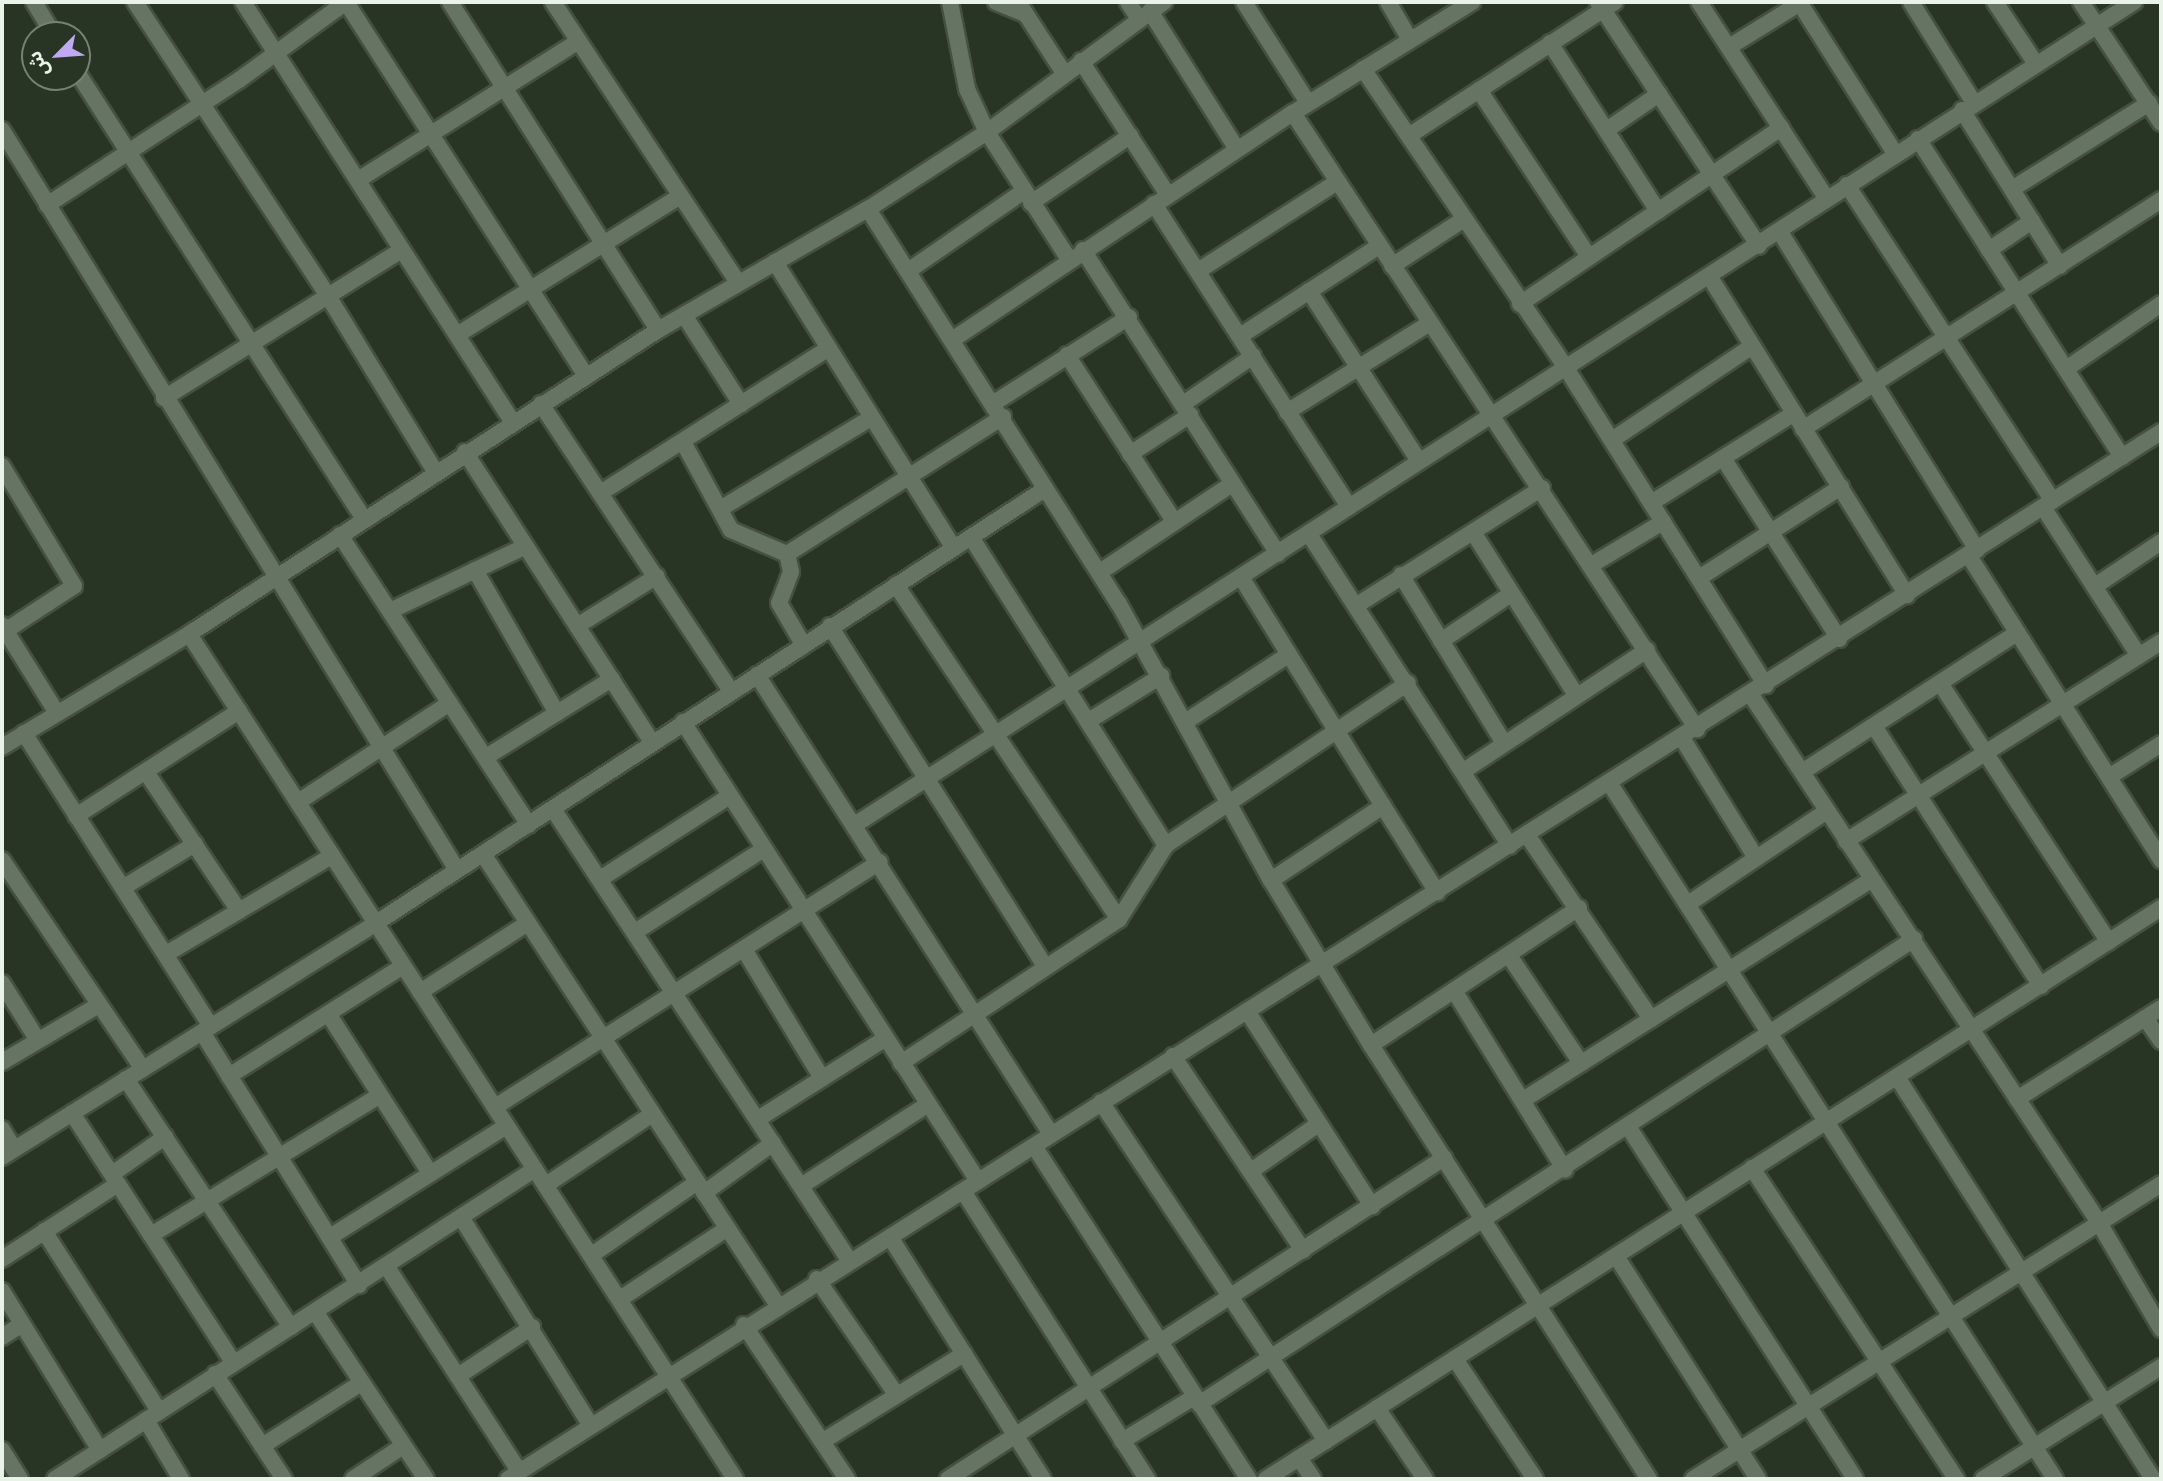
<!DOCTYPE html>
<html>
<head>
<meta charset="utf-8">
<style>
	body { margin:0 }
	#map { position:relative; width:2163px; height:1481px; overflow:hidden; background:#283525; font-family:"Fira Sans","Noto Sans Arabic",sans-serif }
	div>[style] { position:absolute }
	.roads { filter:drop-shadow(2px 0 #455042) drop-shadow(-2px 0 #455042) drop-shadow(0 2px #455042) drop-shadow(0 -2px #455042) }
	.minor>* { height:16px; margin:-8px; padding:0 8px; transform-origin:8px; border-radius:8px; background:#667563 }
	span { translate:-50% -50%; white-space:nowrap; text-align:center; line-height:1.15; -webkit-text-stroke:7px #283525; paint-order:stroke }
	.frame { position:absolute; inset:0; border:4px solid #eaf3e8; pointer-events:none }
	.north { position:absolute; left:21px; top:21px; width:70px; height:70px; box-sizing:border-box; background:#283525; border:2px solid #768173; border-radius:50%; rotate:245deg; font-size:19px; font-weight:700; line-height:28px; text-align:center; color:#eaf3e8 }
	.north::after { content:''; display:block; margin:auto; width:24px; height:32px; background:#bfa9f4; clip-path:polygon(50% 0,100% 100%,50% 72%,0 100%) }
</style>
</head>
<body>
<div id="map">
	<div class="roads">
		<div class="minor">
			<i style="left:34px;top:2px;width:39px;rotate:59deg"></i>
			<i style="left:135px;top:2px;width:352px;rotate:56.7deg"></i>
			<i style="left:328px;top:296px;width:205px;rotate:58.6deg"></i>
			<i style="left:243px;top:2px;width:499px;rotate:57.3deg"></i>
			<i style="left:346px;top:2px;width:444px;rotate:57.3deg"></i>
			<i style="left:450px;top:2px;width:388px;rotate:57.6deg"></i>
			<i style="left:553px;top:2px;width:336px;rotate:56.6deg"></i>
			<i style="left:950px;top:2px;width:89px;rotate:78.9deg"></i>
			<i style="left:967px;top:89px;width:47px;rotate:65.1deg"></i>
			<i style="left:987px;top:132px;width:151px;rotate:57.2deg"></i>
			<i style="left:996px;top:2px;width:32px;rotate:22deg"></i>
			<i style="left:1018px;top:2px;width:85px;rotate:57.1deg"></i>
			<i style="left:1128px;top:2px;width:20px;rotate:57deg"></i>
			<i style="left:1244px;top:2px;width:120px;rotate:57.6deg"></i>
			<i style="left:1388px;top:2px;width:44px;rotate:59.9deg"></i>
			<i style="left:1598px;top:2px;width:292px;rotate:56.6deg"></i>
			<i style="left:1699px;top:2px;width:235px;rotate:57deg"></i>
			<i style="left:1799px;top:2px;width:179px;rotate:57.6deg"></i>
			<i style="left:1911px;top:2px;width:119px;rotate:58deg"></i>
			<i style="left:1995px;top:2px;width:74px;rotate:56.5deg"></i>
			<i style="left:2081px;top:2px;width:145px;rotate:56.5deg"></i>
			<i style="left:1150px;top:11px;width:163px;rotate:57.8deg"></i>
			<i style="left:1550px;top:43px;width:200px;rotate:57.3deg"></i>
			<i style="left:1729px;top:47px;width:86px;rotate:-31.7deg"></i>
			<i style="left:1081px;top:61px;width:160px;rotate:57deg"></i>
			<i style="left:1363px;top:69px;width:361px;rotate:55.8deg"></i>
			<i style="left:1566px;top:368px;width:375px;rotate:57.8deg"></i>
			<i style="left:77px;top:72px;width:531px;rotate:57.3deg"></i>
			<i style="left:1479px;top:90px;width:200px;rotate:56.6deg"></i>
			<i style="left:1962px;top:110px;width:184px;rotate:57.9deg"></i>
			<i style="left:1293px;top:113px;width:737px;rotate:56.74deg"></i>
			<i style="left:1608px;top:129px;width:62px;rotate:-34.5deg"></i>
			<i style="left:2px;top:130px;width:869px;rotate:58.41deg"></i>
			<i style="left:1410px;top:135px;width:244px;rotate:-33deg"></i>
			<i style="left:1918px;top:139px;width:378px;rotate:57.3deg"></i>
			<i style="left:358px;top:180px;width:259px;rotate:-32.2deg"></i>
			<i style="left:1847px;top:185px;width:377px;rotate:56.9deg"></i>
			<i style="left:2012px;top:189px;width:162px;rotate:-32.1deg"></i>
			<i style="left:1031px;top:203px;width:120px;rotate:-34.1deg"></i>
			<i style="left:1154px;top:204px;width:360px;rotate:57.2deg"></i>
			<i style="left:47px;top:205px;width:229px;rotate:-33.1deg"></i>
			<i style="left:239px;top:80px;width:132px;rotate:-36.1deg"></i>
			<i style="left:868px;top:209px;width:468px;rotate:57.6deg"></i>
			<i style="left:1119px;top:604px;width:315px;rotate:61.2deg"></i>
			<i style="left:1271px;top:880px;width:193px;rotate:58.8deg"></i>
			<i style="left:1371px;top:1045px;width:515px;rotate:57.36deg"></i>
			<i style="left:1780px;top:232px;width:374px;rotate:58.2deg"></i>
			<i style="left:1083px;top:250px;width:361px;rotate:57.3deg"></i>
			<i style="left:1989px;top:250px;width:52px;rotate:-34deg"></i>
			<i style="left:775px;top:262px;width:337px;rotate:58deg"></i>
			<i style="left:1392px;top:266px;width:86px;rotate:-33.1deg"></i>
			<i style="left:908px;top:271px;width:141px;rotate:-34.6deg"></i>
			<i style="left:1198px;top:271px;width:165px;rotate:-32.6deg"></i>
			<i style="left:1711px;top:279px;width:372px;rotate:58.2deg"></i>
			<i style="left:1309px;top:291px;width:202px;rotate:57.1deg"></i>
			<i style="left:1520px;top:304px;width:315px;rotate:-34deg"></i>
			<i style="left:684px;top:315px;width:106px;rotate:57.4deg"></i>
			<i style="left:457px;top:335px;width:263px;rotate:-31.9deg"></i>
			<i style="left:1240px;top:336px;width:166px;rotate:-32.9deg"></i>
			<i style="left:952px;top:340px;width:410px;rotate:-33.7deg"></i>
			<i style="left:1293px;top:113px;width:211px;rotate:-31.8deg"></i>
			<i style="left:1067px;top:355px;width:197px;rotate:57.2deg"></i>
			<i style="left:2066px;top:369px;width:115px;rotate:-34.4deg"></i>
			<i style="left:164px;top:398px;width:280px;rotate:-31.9deg"></i>
			<i style="left:994px;top:403px;width:160px;rotate:-32.5deg"></i>
			<i style="left:541px;top:404px;width:344px;rotate:56.5deg"></i>
			<i style="left:1183px;top:404px;width:85px;rotate:-34.4deg"></i>
			<i style="left:1287px;top:412px;width:168px;rotate:-31.9deg"></i>
			<i style="left:1803px;top:429px;width:425px;rotate:-32.6deg"></i>
			<i style="left:1612px;top:440px;width:167px;rotate:-33.8deg"></i>
			<i style="left:683px;top:442px;width:100px;rotate:61.4deg"></i>
			<i style="left:731px;top:530px;width:61px;rotate:23.2deg"></i>
			<i style="left:787px;top:554px;width:18px;rotate:77deg"></i>
			<i style="left:791px;top:572px;width:33px;rotate:111deg"></i>
			<i style="left:779px;top:603px;width:48px;rotate:59.7deg"></i>
			<i style="left:465px;top:452px;width:345px;rotate:57.2deg"></i>
			<i style="left:1130px;top:454px;width:72px;rotate:-33deg"></i>
			<i style="left:1723px;top:458px;width:215px;rotate:57.3deg"></i>
			<i style="left:2px;top:466px;width:140px;rotate:59deg"></i>
			<i style="left:74px;top:586px;width:86px;rotate:146.9deg"></i>
			<i style="left:602px;top:492px;width:267px;rotate:-32.4deg"></i>
			<i style="left:1651px;top:503px;width:168px;rotate:-32.1deg"></i>
			<i style="left:2043px;top:507px;width:177px;rotate:57.2deg"></i>
			<i style="left:720px;top:509px;width:176px;rotate:-31.1deg"></i>
			<i style="left:1473px;top:532px;width:193px;rotate:57.7deg"></i>
			<i style="left:1309px;top:534px;width:371px;rotate:57.2deg"></i>
			<i style="left:340px;top:535px;width:346px;rotate:56.9deg"></i>
			<i style="left:971px;top:537px;width:365px;rotate:57.7deg"></i>
			<i style="left:787px;top:554px;width:256px;rotate:-32.4deg"></i>
			<i style="left:1969px;top:556px;width:360px;rotate:57.7deg"></i>
			<i style="left:1593px;top:564px;width:82px;rotate:-31deg"></i>
			<i style="left:475px;top:570px;width:165px;rotate:60.2deg"></i>
			<i style="left:1100px;top:572px;width:159px;rotate:-33.7deg"></i>
			<i style="left:1401px;top:575px;width:197px;rotate:58.5deg"></i>
			<i style="left:1241px;top:577px;width:269px;rotate:58.2deg"></i>
			<i style="left:1383px;top:806px;width:134px;rotate:146.5deg"></i>
			<i style="left:1699px;top:578px;width:169px;rotate:-32.7deg"></i>
			<i style="left:896px;top:585px;width:402px;rotate:56.3deg"></i>
			<i style="left:2095px;top:586px;width:79px;rotate:-33.7deg"></i>
			<i style="left:1357px;top:605px;width:219px;rotate:-32.3deg"></i>
			<i style="left:392px;top:610px;width:148px;rotate:-25.5deg"></i>
			<i style="left:2px;top:625px;width:104px;rotate:58deg"></i>
			<i style="left:577px;top:626px;width:94px;rotate:-32deg"></i>
			<i style="left:830px;top:626px;width:401px;rotate:57.7deg"></i>
			<i style="left:189px;top:634px;width:1006px;rotate:57.13deg"></i>
			<i style="left:1441px;top:641px;width:84px;rotate:-33.9deg"></i>
			<i style="left:757px;top:675px;width:545px;rotate:57.36deg"></i>
			<i style="left:1940px;top:683px;width:309px;rotate:56.9deg"></i>
			<i style="left:1751px;top:695px;width:630px;rotate:56.59deg"></i>
			<i style="left:2098px;top:1221px;width:125px;rotate:59.7deg"></i>
			<i style="left:1090px;top:720px;width:84px;rotate:-31.8deg"></i>
			<i style="left:683px;top:722px;width:546px;rotate:57.27deg"></i>
			<i style="left:1185px;top:722px;width:123px;rotate:-33deg"></i>
			<i style="left:1874px;top:726px;width:309px;rotate:57.3deg"></i>
			<i style="left:24px;top:733px;width:348px;rotate:57.5deg"></i>
			<i style="left:1682px;top:738px;width:141px;rotate:58.3deg"></i>
			<i style="left:2px;top:747px;width:218px;rotate:-31.1deg"></i>
			<i style="left:189px;top:634px;width:559px;rotate:-32.95deg"></i>
			<i style="left:658px;top:330px;width:242px;rotate:-30deg"></i>
			<i style="left:868px;top:209px;width:142px;rotate:-32.9deg"></i>
			<i style="left:987px;top:132px;width:220px;rotate:-36.3deg"></i>
			<i style="left:486px;top:757px;width:148px;rotate:-31.8deg"></i>
			<i style="left:1465px;top:770px;width:218px;rotate:-33.4deg"></i>
			<i style="left:146px;top:772px;width:167px;rotate:56.2deg"></i>
			<i style="left:1802px;top:772px;width:256px;rotate:-32.9deg"></i>
			<i style="left:2112px;top:775px;width:58px;rotate:-32.3deg"></i>
			<i style="left:1610px;top:784px;width:825px;rotate:57.37deg"></i>
			<i style="left:298px;top:802px;width:181px;rotate:-33.1deg"></i>
			<i style="left:1383px;top:806px;width:102px;rotate:57.9deg"></i>
			<i style="left:553px;top:809px;width:539px;rotate:56.72deg"></i>
			<i style="left:76px;top:816px;width:194px;rotate:-32.8deg"></i>
			<i style="left:856px;top:824px;width:1520px;rotate:-32.75deg"></i>
			<i style="left:1527px;top:835px;width:222px;rotate:56deg"></i>
			<i style="left:1846px;top:841px;width:373px;rotate:-32.3deg"></i>
			<i style="left:483px;top:854px;width:538px;rotate:56.84deg"></i>
			<i style="left:2px;top:860px;width:252px;rotate:56deg"></i>
			<i style="left:600px;top:879px;width:154px;rotate:-32.6deg"></i>
			<i style="left:124px;top:887px;width:83px;rotate:-31.2deg"></i>
			<i style="left:1688px;top:904px;width:167px;rotate:-33.8deg"></i>
			<i style="left:635px;top:932px;width:153px;rotate:-32.8deg"></i>
			<i style="left:745px;top:951px;width:149px;rotate:58.8deg"></i>
			<i style="left:166px;top:954px;width:193px;rotate:-30.6deg"></i>
			<i style="left:1510px;top:957px;width:128px;rotate:56.2deg"></i>
			<i style="left:2px;top:983px;width:66px;rotate:58deg"></i>
			<i style="left:420px;top:992px;width:128px;rotate:-32.6deg"></i>
			<i style="left:1455px;top:992px;width:209px;rotate:58.3deg"></i>
			<i style="left:1247px;top:1011px;width:232px;rotate:57.3deg"></i>
			<i style="left:329px;top:1015px;width:188px;rotate:57.4deg"></i>
			<i style="left:2145px;top:1018px;width:28px;rotate:55deg"></i>
			<i style="left:202px;top:1032px;width:298px;rotate:58.2deg"></i>
			<i style="left:1371px;top:1045px;width:249px;rotate:-33.4deg"></i>
			<i style="left:1173px;top:1056px;width:234px;rotate:56.2deg"></i>
			<i style="left:2px;top:1062px;width:110px;rotate:-30.5deg"></i>
			<i style="left:901px;top:1063px;width:261px;rotate:-33.4deg"></i>
			<i style="left:1119px;top:919px;width:88px;rotate:-57.6deg"></i>
			<i style="left:1166px;top:845px;width:291px;rotate:-33.8deg"></i>
			<i style="left:229px;top:1076px;width:206px;rotate:-32.3deg"></i>
			<i style="left:1897px;top:1077px;width:477px;rotate:57.5deg"></i>
			<i style="left:126px;top:1079px;width:298px;rotate:56.4deg"></i>
			<i style="left:2017px;top:1099px;width:170px;rotate:-32.3deg"></i>
			<i style="left:1523px;top:1100px;width:412px;rotate:-32.3deg"></i>
			<i style="left:1101px;top:1102px;width:407px;rotate:56.4deg"></i>
			<i style="left:495px;top:1107px;width:456px;rotate:-32.5deg"></i>
			<i style="left:72px;top:1113px;width:297px;rotate:57.1deg"></i>
			<i style="left:758px;top:1119px;width:151px;rotate:-32.3deg"></i>
			<i style="left:1629px;top:1128px;width:417px;rotate:57.2deg"></i>
			<i style="left:2px;top:1129px;width:23px;rotate:59deg"></i>
			<i style="left:1034px;top:1146px;width:396px;rotate:57.2deg"></i>
			<i style="left:2px;top:1157px;width:441px;rotate:-32deg"></i>
			<i style="left:376px;top:923px;width:797px;rotate:-32.97deg"></i>
			<i style="left:1752px;top:1168px;width:372px;rotate:56.7deg"></i>
			<i style="left:1251px;top:1171px;width:80px;rotate:-34.9deg"></i>
			<i style="left:112px;top:1174px;width:65px;rotate:-34.9deg"></i>
			<i style="left:546px;top:1185px;width:126px;rotate:-33.7deg"></i>
			<i style="left:801px;top:1186px;width:151px;rotate:-32.8deg"></i>
			<i style="left:963px;top:1191px;width:342px;rotate:57.4deg"></i>
			<i style="left:704px;top:1193px;width:85px;rotate:-35.9deg"></i>
			<i style="left:461px;top:1217px;width:244px;rotate:58.1deg"></i>
			<i style="left:44px;top:1231px;width:214px;rotate:57.4deg"></i>
			<i style="left:151px;top:1235px;width:267px;rotate:-31.4deg"></i>
			<i style="left:330px;top:1237px;width:208px;rotate:-32.2deg"></i>
			<i style="left:890px;top:1237px;width:286px;rotate:57.7deg"></i>
			<i style="left:593px;top:1254px;width:125px;rotate:-34.6deg"></i>
			<i style="left:1616px;top:1256px;width:264px;rotate:57.5deg"></i>
			<i style="left:2px;top:1259px;width:138px;rotate:-32.9deg"></i>
			<i style="left:387px;top:1267px;width:243px;rotate:57.1deg"></i>
			<i style="left:817px;top:1279px;width:140px;rotate:55.5deg"></i>
			<i style="left:2px;top:1291px;width:187px;rotate:58.4deg"></i>
			<i style="left:620px;top:1299px;width:127px;rotate:-33.4deg"></i>
			<i style="left:316px;top:1313px;width:199px;rotate:56.5deg"></i>
			<i style="left:744px;top:1325px;width:185px;rotate:56.2deg"></i>
			<i style="left:2px;top:1337px;width:24px;rotate:-33deg"></i>
			<i style="left:1455px;top:1359px;width:144px;rotate:56.3deg"></i>
			<i style="left:215px;top:1374px;width:126px;rotate:56.7deg"></i>
			<i style="left:458px;top:1376px;width:89px;rotate:-33.5deg"></i>
			<i style="left:1199px;top:1404px;width:853px;rotate:-33.04deg"></i>
			<i style="left:1377px;top:1408px;width:86px;rotate:55.9deg"></i>
			<i style="left:146px;top:1420px;width:69px;rotate:59.3deg"></i>
			<i style="left:823px;top:1441px;width:166px;rotate:-31.7deg"></i>
			<i style="left:1122px;top:1441px;width:84px;rotate:-31.4deg"></i>
			<i style="left:262px;top:1446px;width:117px;rotate:-32.5deg"></i>
			<i style="left:2px;top:1450px;width:34px;rotate:58deg"></i>
			<i style="left:1299px;top:1458px;width:25px;rotate:56deg"></i>
			<i style="left:55px;top:1479px;width:571px;rotate:-32.86deg"></i>
			<i style="left:353px;top:1479px;width:60px;rotate:-33.4deg"></i>
			<i style="left:508px;top:1479px;width:1957px;rotate:-32.35deg"></i>
			<i style="left:948px;top:1479px;width:591px;rotate:-32.91deg"></i>
			<i style="left:1266px;top:1479px;width:1062px;rotate:-32.54deg"></i>
			<i style="left:1693px;top:1479px;width:553px;rotate:-32.22deg"></i>
			<i style="left:1983px;top:1479px;width:210px;rotate:-32.2deg"></i>
		</div>
	</div>
	<div class="frame"></div>
	<div class="north">ش</div>
</div>
</body>
</html>
